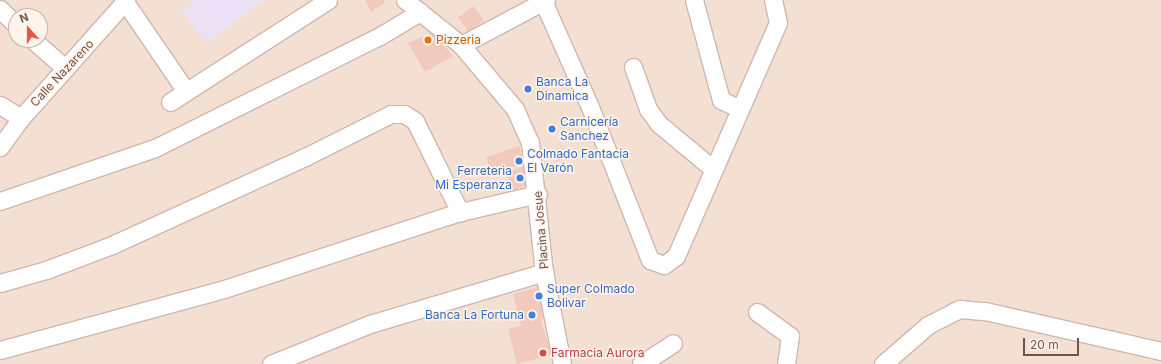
<!DOCTYPE html>
<html>
<head>
<meta charset="utf-8">
<style>
	body { margin:0 }
	#map { position:relative; width:1161px; height:364px; overflow:hidden; background:#fcefe5; font-family:Inter,sans-serif }
	div>[style] { position:absolute }
	.residential>* { inset:0; background:#f3e0d3 }
	.education>* { inset:0; background:#ece2f8 }
	.building>* { inset:0; background:#f1c9bd; transform-origin:0 0 }
	.roads { filter:drop-shadow(1px 0 #cfb7ae) drop-shadow(-1px 0 #cfb7ae) drop-shadow(0 1px #cfb7ae) drop-shadow(0 -1px #cfb7ae) }
	.minor>* { height:17px; margin:-8.5px; padding:0 8.5px; transform-origin:8.5px; border-radius:8.5px; background:#fff }
	.dots>* { width:11px; height:11px; translate:-50% -50%; box-sizing:border-box; border:2px solid #fff4eb; border-radius:50% }
	span { translate:-50% -50%; white-space:nowrap; text-align:center; line-height:1.15; -webkit-text-stroke:3px #fff4eb; paint-order:stroke }
	.food-label { font-size:12px; color:#c56008 }
	.left { translate:0 -50%; text-align:left }
	.street-label { font-size:12px; color:#74534a }
	.shop-label { font-size:12px; color:#366cbe }
	.right { translate:-100% -50%; text-align:right }
	.health-label { font-size:12px; color:#be3a42 }
	.north { position:absolute; left:8px; top:8px; width:40px; height:40px; box-sizing:border-box; background:#fff4eb; border:1px solid #c7b4ab; border-radius:50%; rotate:339deg; font-size:11px; font-weight:700; line-height:16px; text-align:center; color:#74534a }
	.north::after { content:''; display:block; margin:auto; width:14px; height:18px; background:#e4554c; clip-path:polygon(50% 0,100% 100%,50% 72%,0 100%) }
	.scale { position:absolute; left:1023px; top:338px; width:56px; height:18px; box-sizing:border-box; border:2px solid #74534a; border-top:0; padding-left:5px; font-size:12px; line-height:14px; white-space:nowrap; color:#74534a; -webkit-text-stroke:3px #fff4eb; paint-order:stroke }
</style>
</head>
<body>
<div id="map">
	<div class="residential">
		<i style="clip-path:polygon(evenodd,0 0,1161px 0,1161px 364px,0 364px,0 0,16px 16px,40px 16px,40px 40px,16px 40px,16px 16px)"></i>
	</div>
	<div class="education">
		<i style="clip-path:polygon(195px 0,265px 0,207px 42px,182px 12px)"></i>
	</div>
	<div class="building">
		<i style="clip-path:polygon(365px 0,384px 0,385px 2px,371px 12px)"></i>
		<i style="left:473px;top:6px;width:18px;height:19px;rotate:52deg"></i>
		<i style="clip-path:polygon(433px 32px,453px 56px,425px 72px,408px 43px)"></i>
		<i style="clip-path:polygon(530px 83px,534px 91px,527px 95px,523px 88px)"></i>
		<i style="clip-path:polygon(555px 123px,558px 132px,548px 134px,546px 126px)"></i>
		<i style="left:519px;top:146px;width:18px;height:35px;rotate:71deg"></i>
		<i style="left:563px;top:153px;width:6px;height:9px;rotate:72deg"></i>
		<i style="left:527px;top:165px;width:19px;height:22px;rotate:69deg"></i>
		<i style="clip-path:polygon(542px 286px,547px 319px,541px 320px,551px 355px,517px 364px,508px 329px,521px 326px,513px 294px)"></i>
	</div>
	<div class="roads">
		<div class="minor">
			<i style="left:405px;top:0;width:72px;rotate:38.8deg"></i>
			<i style="left:461px;top:45px;width:84px;rotate:49.8deg"></i>
			<i style="left:515px;top:109px;width:36px;rotate:66deg"></i>
			<i style="left:530px;top:142px;width:131px;rotate:83.9deg"></i>
			<i style="left:544px;top:272px;width:94px;rotate:78.9deg"></i>
			<i style="left:694px;top:0;width:104px;rotate:74.9deg"></i>
			<i style="left:721px;top:100px;width:21px;rotate:25deg"></i>
			<i style="left:543px;top:1px;width:116px;rotate:66.1deg"></i>
			<i style="left:590px;top:107px;width:164px;rotate:68.6deg"></i>
			<i style="left:650px;top:260px;width:15px;rotate:20deg"></i>
			<i style="left:664px;top:265px;width:15px;rotate:-37deg"></i>
			<i style="left:676px;top:256px;width:254px;rotate:-66.4deg"></i>
			<i style="left:778px;top:23px;width:24px;rotate:-102deg"></i>
			<i style="left:125px;top:2px;width:108px;rotate:55.6deg"></i>
			<i style="left:0;top:9px;width:23px;rotate:45deg"></i>
			<i style="left:33px;top:40px;width:43px;rotate:41.2deg"></i>
			<i style="left:461px;top:45px;width:96px;rotate:-27.9deg"></i>
			<i style="left:633px;top:67px;width:45px;rotate:70.3deg"></i>
			<i style="left:648px;top:109px;width:19px;rotate:54deg"></i>
			<i style="left:659px;top:124px;width:70px;rotate:39.8deg"></i>
			<i style="left:170px;top:102px;width:188px;rotate:-32.8deg"></i>
			<i style="left:0;top:105px;width:25px;rotate:32deg"></i>
			<i style="left:0;top:147px;width:36px;rotate:-54deg"></i>
			<i style="left:21px;top:118px;width:158px;rotate:-48.3deg"></i>
			<i style="left:0;top:201px;width:164px;rotate:-18.9deg"></i>
			<i style="left:155px;top:148px;width:251px;rotate:-26.5deg"></i>
			<i style="left:380px;top:36px;width:47px;rotate:-31deg"></i>
			<i style="left:0;top:283px;width:48px;rotate:-15.8deg"></i>
			<i style="left:46px;top:270px;width:71px;rotate:-20.7deg"></i>
			<i style="left:112px;top:245px;width:212px;rotate:-24.5deg"></i>
			<i style="left:305px;top:157px;width:96px;rotate:-26.6deg"></i>
			<i style="left:391px;top:114px;width:13px"></i>
			<i style="left:404px;top:114px;width:13px;rotate:32deg"></i>
			<i style="left:415px;top:121px;width:102px;rotate:63.7deg"></i>
			<i style="left:757px;top:312px;width:41px;rotate:36deg"></i>
			<i style="left:790px;top:336px;width:28px;rotate:98deg"></i>
			<i style="left:0;top:350px;width:232px;rotate:-15.2deg"></i>
			<i style="left:224px;top:289px;width:248px;rotate:-18.1deg"></i>
			<i style="left:460px;top:212px;width:80px;rotate:-13deg"></i>
			<i style="left:271px;top:364px;width:107px;rotate:-22deg"></i>
			<i style="left:370px;top:324px;width:182px;rotate:-16.6deg"></i>
			<i style="left:641px;top:364px;width:38px;rotate:-33deg"></i>
			<i style="left:883px;top:364px;width:60px;rotate:-40.9deg"></i>
			<i style="left:928px;top:325px;width:36px;rotate:-27deg"></i>
			<i style="left:960px;top:309px;width:25px;rotate:5deg"></i>
			<i style="left:985px;top:311px;width:180px;rotate:12.8deg"></i>
		</div>
	</div>
	<div class="dots">
		<i style="left:428px;top:40px;background:#e8710a"></i>
		<i style="left:528px;top:89px;background:#3f7fe0"></i>
		<i style="left:552px;top:129px;background:#3f7fe0"></i>
		<i style="left:519px;top:161px;background:#3f7fe0"></i>
		<i style="left:520px;top:178px;background:#3f7fe0"></i>
		<i style="left:539px;top:296px;background:#3f7fe0"></i>
		<i style="left:532px;top:315px;background:#3f7fe0"></i>
		<i style="left:543px;top:353px;background:#e0444e"></i>
	</div>
	<div class="food-label">
		<span class="left" style="left:436px;top:40px">Pizzeria</span>
	</div>
	<div class="street-label">
		<span style="left:62px;top:73px;rotate:-47deg">Calle Nazareno</span>
		<span style="left:541px;top:230px;rotate:-95deg">Placina Josue</span>
	</div>
	<div class="shop-label">
		<span class="left" style="left:536px;top:89px">Banca La<br>Dinamica</span>
		<span class="left" style="left:560px;top:129px">Carnicería<br>Sanchez</span>
		<span class="left" style="left:527px;top:161px">Colmado Fantacia<br>El Varón</span>
		<span class="right" style="left:512px;top:178px">Ferreteria<br>Mi Esperanza</span>
		<span class="left" style="left:547px;top:296px">Super Colmado<br>Bolivar</span>
		<span class="right" style="left:524px;top:315px">Banca La Fortuna</span>
	</div>
	<div class="health-label">
		<span class="left" style="left:551px;top:353px">Farmacia Aurora</span>
	</div>
	<div class="north">N</div>
	<div class="scale">20 m</div>
</div>
</body>
</html>
